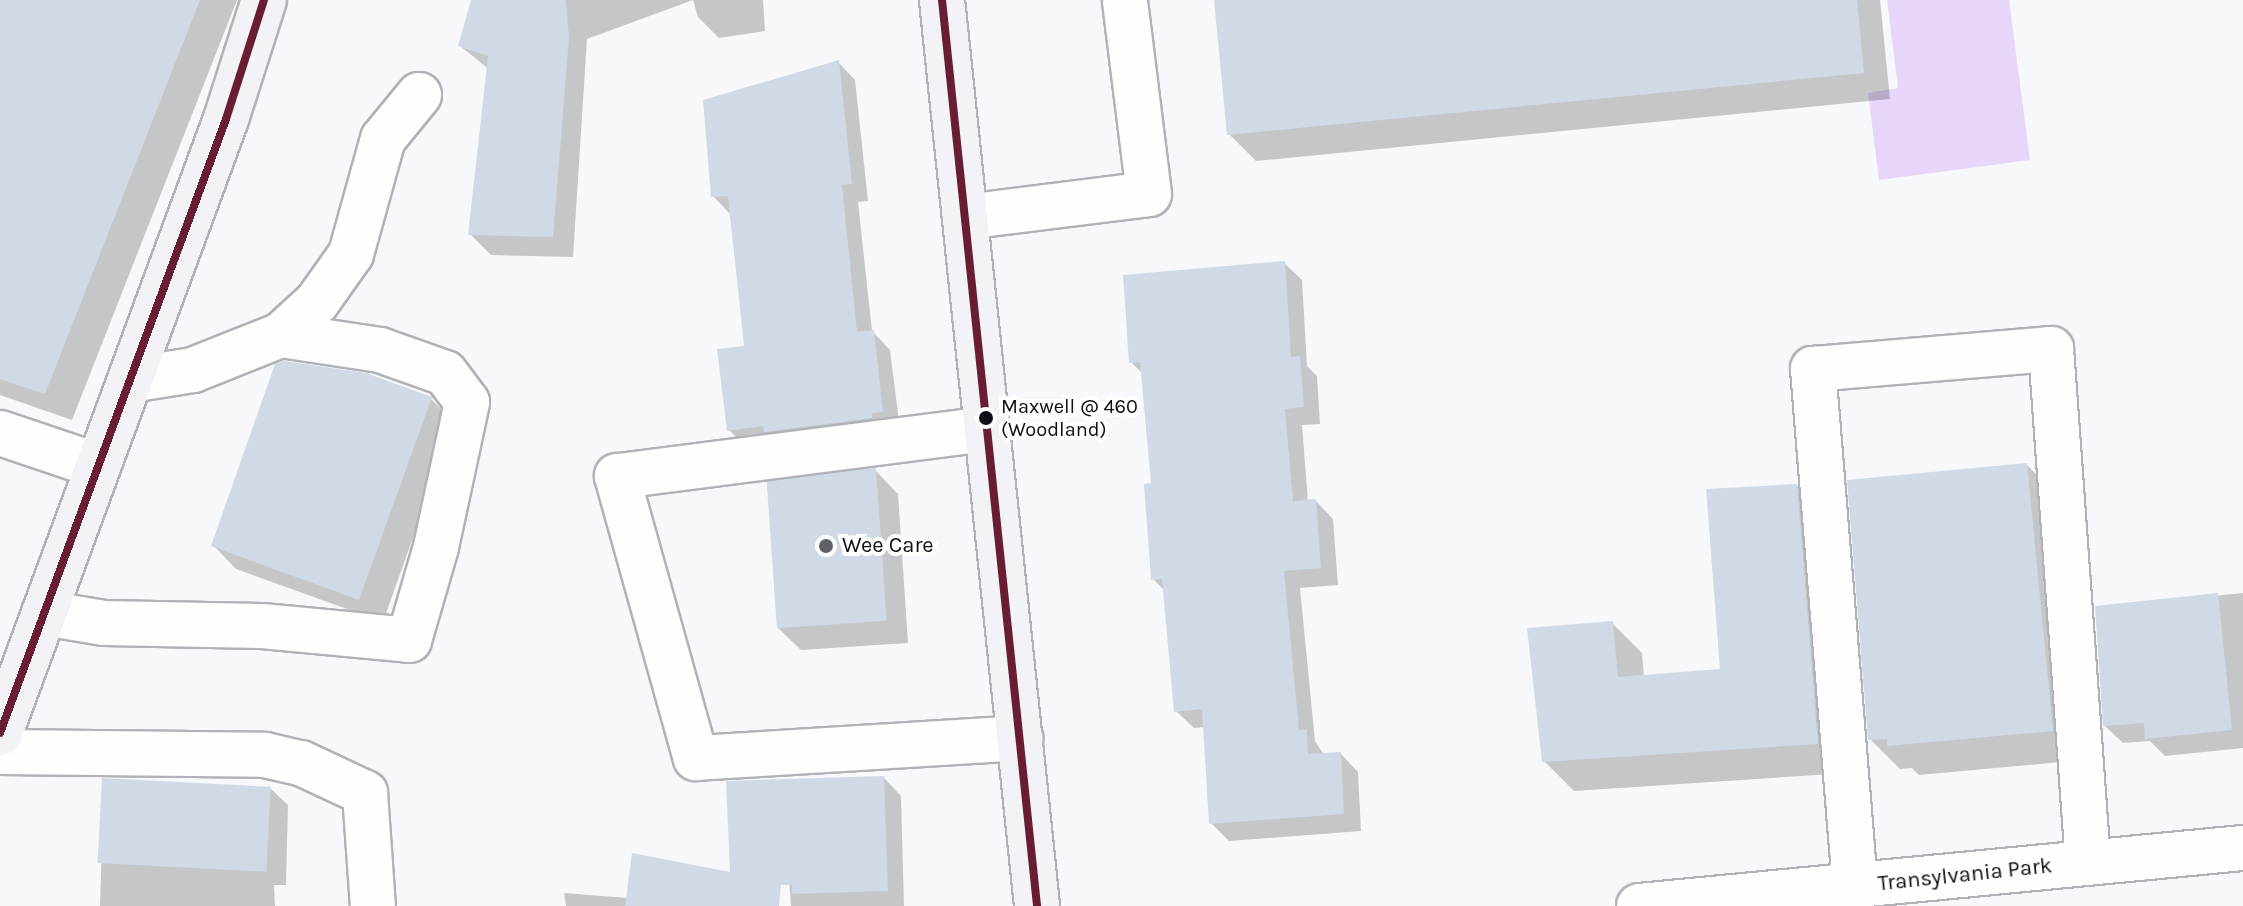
<!DOCTYPE html>
<html>
<head>
<meta charset="utf-8">
<style>
	body { margin:0 }
	#map { position:relative; width:2243px; height:906px; overflow:hidden; background:#f7f8fb; font-family:Karla,sans-serif }
	div>[style] { position:absolute }
	.green>* { inset:0; background:#e7d6f9 }
	.shadow>* { inset:0; background:#0003 }
	.building>* { inset:0; background:#cfdae6; transform-origin:0 0 }
	.roads { filter:drop-shadow(2px 0 #b0b2b7) drop-shadow(-2px 0 #b0b2b7) drop-shadow(0 2px #b0b2b7) drop-shadow(0 -2px #b0b2b7) }
	.minor>* { height:44px; margin:-22px; padding:0 22px; transform-origin:22px; border-radius:22px; background:#fefefe }
	.major>* { height:44px; margin:-22px; padding:0 22px; transform-origin:22px; border-radius:22px; background:#f2f2f7 }
	.bus-1>* { height:8px; margin:-4px; padding:0 4px; transform-origin:4px; border-radius:4px; background:#691d32 }
	.dots>* { width:22px; height:22px; translate:-50% -50%; box-sizing:border-box; border:4px solid #fff; border-radius:50% }
	span { translate:-50% -50%; white-space:nowrap; text-align:center; line-height:1.15; -webkit-text-stroke:8px #fff; paint-order:stroke }
	.bus-label { font-size:20px; color:#0c0f16 }
	.left { translate:0 -50%; text-align:left }
	.poi-label { font-size:22px; color:#0c0f16 }
	.street-label { font-size:22px; color:#0c0f16 }
</style>
</head>
<body>
<div id="map">
	<div class="green">
		<i style="clip-path:polygon(1887px 0,2009px 0,2030px 160px,1879px 180px,1868px 93px,1898px 88px)"></i>
	</div>
	<div class="shadow">
		<i style="clip-path:polygon(0 0,237px 0,72px 420px,0 395px)"></i>
		<i style="clip-path:polygon(473px 0,763px 0,765px 31px,719px 38px,698px 17px,693px 0,587px 39px,573px 257px,491px 255px,470px 234px,489px 69px,460px 46px)"></i>
		<i style="clip-path:polygon(1216px 0,1880px 0,1890px 99px,1256px 161px,1229px 134px)"></i>
		<i style="clip-path:polygon(838px 62px,855px 80px,868px 201px,858px 202px,872px 331px,890px 350px,900px 429px,746px 447px,729px 430px,746px 348px,730px 214px,713px 196px)"></i>
		<i style="clip-path:polygon(1284px 263px,1302px 280px,1307px 366px,1317px 376px,1320px 424px,1302px 425px,1308px 502px,1316px 501px,1333px 519px,1338px 585px,1300px 588px,1315px 741px,1324px 755px,1341px 754px,1358px 772px,1361px 831px,1229px 841px,1211px 823px,1205px 727px,1194px 728px,1176px 711px,1166px 592px,1153px 579px,1153px 485px,1144px 375px,1131px 362px)"></i>
		<i style="clip-path:polygon(431px 399px,454px 422px,383px 622px,236px 569px,213px 545px)"></i>
		<i style="clip-path:polygon(2027px 465px,2057px 495px,2083px 760px,1919px 775px,1912px 768px,1900px 769px,1870px 739px)"></i>
		<i style="clip-path:polygon(875px 470px,898px 494px,908px 643px,801px 650px,777px 627px)"></i>
		<i style="clip-path:polygon(1797px 486px,1827px 516px,1848px 773px,1574px 791px,1544px 761px,1612px 623px,1642px 653px,1644px 677px,1722px 670px)"></i>
		<i style="clip-path:polygon(2243px 593px,2243px 748px,2165px 756px,2150px 741px,2123px 743px,2105px 726px,2097px 608px)"></i>
		<i style="clip-path:polygon(884px 778px,901px 796px,904px 906px,791px 906px,782px 782px)"></i>
		<i style="clip-path:polygon(104px 780px,270px 788px,288px 805px,286px 885px,274px 885px,275px 906px,100px 906px)"></i>
		<i style="clip-path:polygon(564px 893px,628px 898px,733px 906px,566px 906px)"></i>
	</div>
	<div class="building">
		<i style="clip-path:polygon(0 0,200px 0,45px 394px,0 379px)"></i>
		<i style="clip-path:polygon(471px 0,566px 0,569px 38px,553px 237px,468px 235px,488px 56px,458px 46px)"></i>
		<i style="clip-path:polygon(1214px 0,1857px 0,1864px 73px,1227px 135px)"></i>
		<i style="clip-path:polygon(839px 60px,852px 184px,842px 185px,857px 332px,874px 330px,883px 412px,872px 413px,872px 418px,764px 432px,763px 426px,727px 431px,717px 349px,744px 346px,728px 196px,711px 197px,703px 100px)"></i>
		<i style="clip-path:polygon(1285px 261px,1291px 357px,1300px 356px,1304px 407px,1285px 409px,1293px 501px,1316px 499px,1321px 568px,1284px 571px,1299px 730px,1307px 730px,1308px 754px,1341px 752px,1344px 814px,1209px 824px,1202px 709px,1174px 712px,1162px 579px,1151px 580px,1144px 484px,1151px 483px,1140px 362px,1129px 363px,1123px 275px)"></i>
		<i style="clip-path:polygon(284px 361px,366px 373px,432px 397px,359px 600px,211px 546px,275px 364px)"></i>
		<i style="clip-path:polygon(2027px 463px,2053px 731px,1887px 746px,1887px 739px,1868px 740px,1847px 480px)"></i>
		<i style="left:876px;top:468px;width:153px;height:110px;rotate:86deg"></i>
		<i style="clip-path:polygon(1797px 484px,1818px 744px,1542px 762px,1527px 628px,1613px 621px,1618px 677px,1720px 669px,1706px 489px)"></i>
		<i style="clip-path:polygon(2218px 593px,2232px 730px,2145px 739px,2144px 723px,2103px 726px,2095px 606px)"></i>
		<i style="clip-path:polygon(884px 776px,888px 891px,792px 894px,792px 885px,781px 885px,779px 906px,625px 906px,632px 853px,730px 872px,726px 781px)"></i>
		<i style="left:102px;top:778px;width:169px;height:85px;rotate:3deg"></i>
	</div>
	<div class="roads">
		<div class="minor">
			<i style="left:965px;top:217px;width:185px;rotate:-7.1deg"></i>
			<i style="left:1149px;top:194px;width:195px;rotate:-97.1deg"></i>
			<i style="left:130px;top:380px;width:64px;rotate:-9deg"></i>
			<i style="left:193px;top:370px;width:95px;rotate:-21.7deg"></i>
			<i style="left:281px;top:335px;width:49px;rotate:-42.5deg"></i>
			<i style="left:317px;top:302px;width:59px;rotate:-54.7deg"></i>
			<i style="left:351px;top:254px;width:119px;rotate:-74.5deg"></i>
			<i style="left:383px;top:139px;width:57px;rotate:-50.7deg"></i>
			<i style="left:986px;top:429px;width:372px;rotate:172.7deg"></i>
			<i style="left:617px;top:476px;width:293px;rotate:74.4deg"></i>
			<i style="left:696px;top:758px;width:325px;rotate:-3.5deg"></i>
			<i style="left:0;top:433px;width:103px;rotate:18.6deg"></i>
			<i style="left:44px;top:613px;width:61px;rotate:9.5deg"></i>
			<i style="left:104px;top:623px;width:158px;rotate:1.1deg"></i>
			<i style="left:262px;top:626px;width:148px;rotate:5.4deg"></i>
			<i style="left:409px;top:640px;width:97px;rotate:-73.8deg"></i>
			<i style="left:436px;top:547px;width:148px;rotate:-77.9deg"></i>
			<i style="left:467px;top:402px;width:36px;rotate:-127deg"></i>
			<i style="left:445px;top:373px;width:69px;rotate:-160.5deg"></i>
			<i style="left:380px;top:350px;width:100px;rotate:-171.4deg"></i>
			<i style="left:0;top:752px;width:265px;rotate:0.6deg"></i>
			<i style="left:265px;top:755px;width:37px;rotate:13deg"></i>
			<i style="left:301px;top:763px;width:71px;rotate:25.1deg"></i>
			<i style="left:365px;top:793px;width:113px;rotate:86deg"></i>
			<i style="left:1855px;top:885px;width:518px;rotate:-94.65deg"></i>
			<i style="left:1813px;top:369px;width:239px;rotate:-4.8deg"></i>
			<i style="left:2051px;top:349px;width:515px;rotate:85.88deg"></i>
			<i style="left:1639px;top:906px;width:607px;rotate:-5.49deg"></i>
		</div>
		<div class="major">
			<i style="left:942px;top:0;width:911px;rotate:84.01deg"></i>
			<i style="left:0;top:733px;width:654px;rotate:-69.79deg"></i>
			<i style="left:226px;top:119px;width:125px;rotate:-72.3deg"></i>
		</div>
	</div>
	<div class="bus-1">
		<i style="left:942px;top:0;width:911px;rotate:84.01deg"></i>
		<i style="left:0;top:733px;width:654px;rotate:-69.79deg"></i>
		<i style="left:226px;top:119px;width:125px;rotate:-72.3deg"></i>
	</div>
	<div class="dots">
		<i style="left:986px;top:418px;background:#0c0f16"></i>
		<i style="left:826px;top:546px;background:#5e6166"></i>
	</div>
	<div class="bus-label">
		<span class="left" style="left:1001px;top:418px">Maxwell @ 460<br>(Woodland)</span>
	</div>
	<div class="poi-label">
		<span class="left" style="left:842px;top:546px">Wee Care</span>
	</div>
	<div class="street-label">
		<span style="left:1965px;top:875px;rotate:-6deg">Transylvania Park</span>
	</div>
</div>
</body>
</html>
